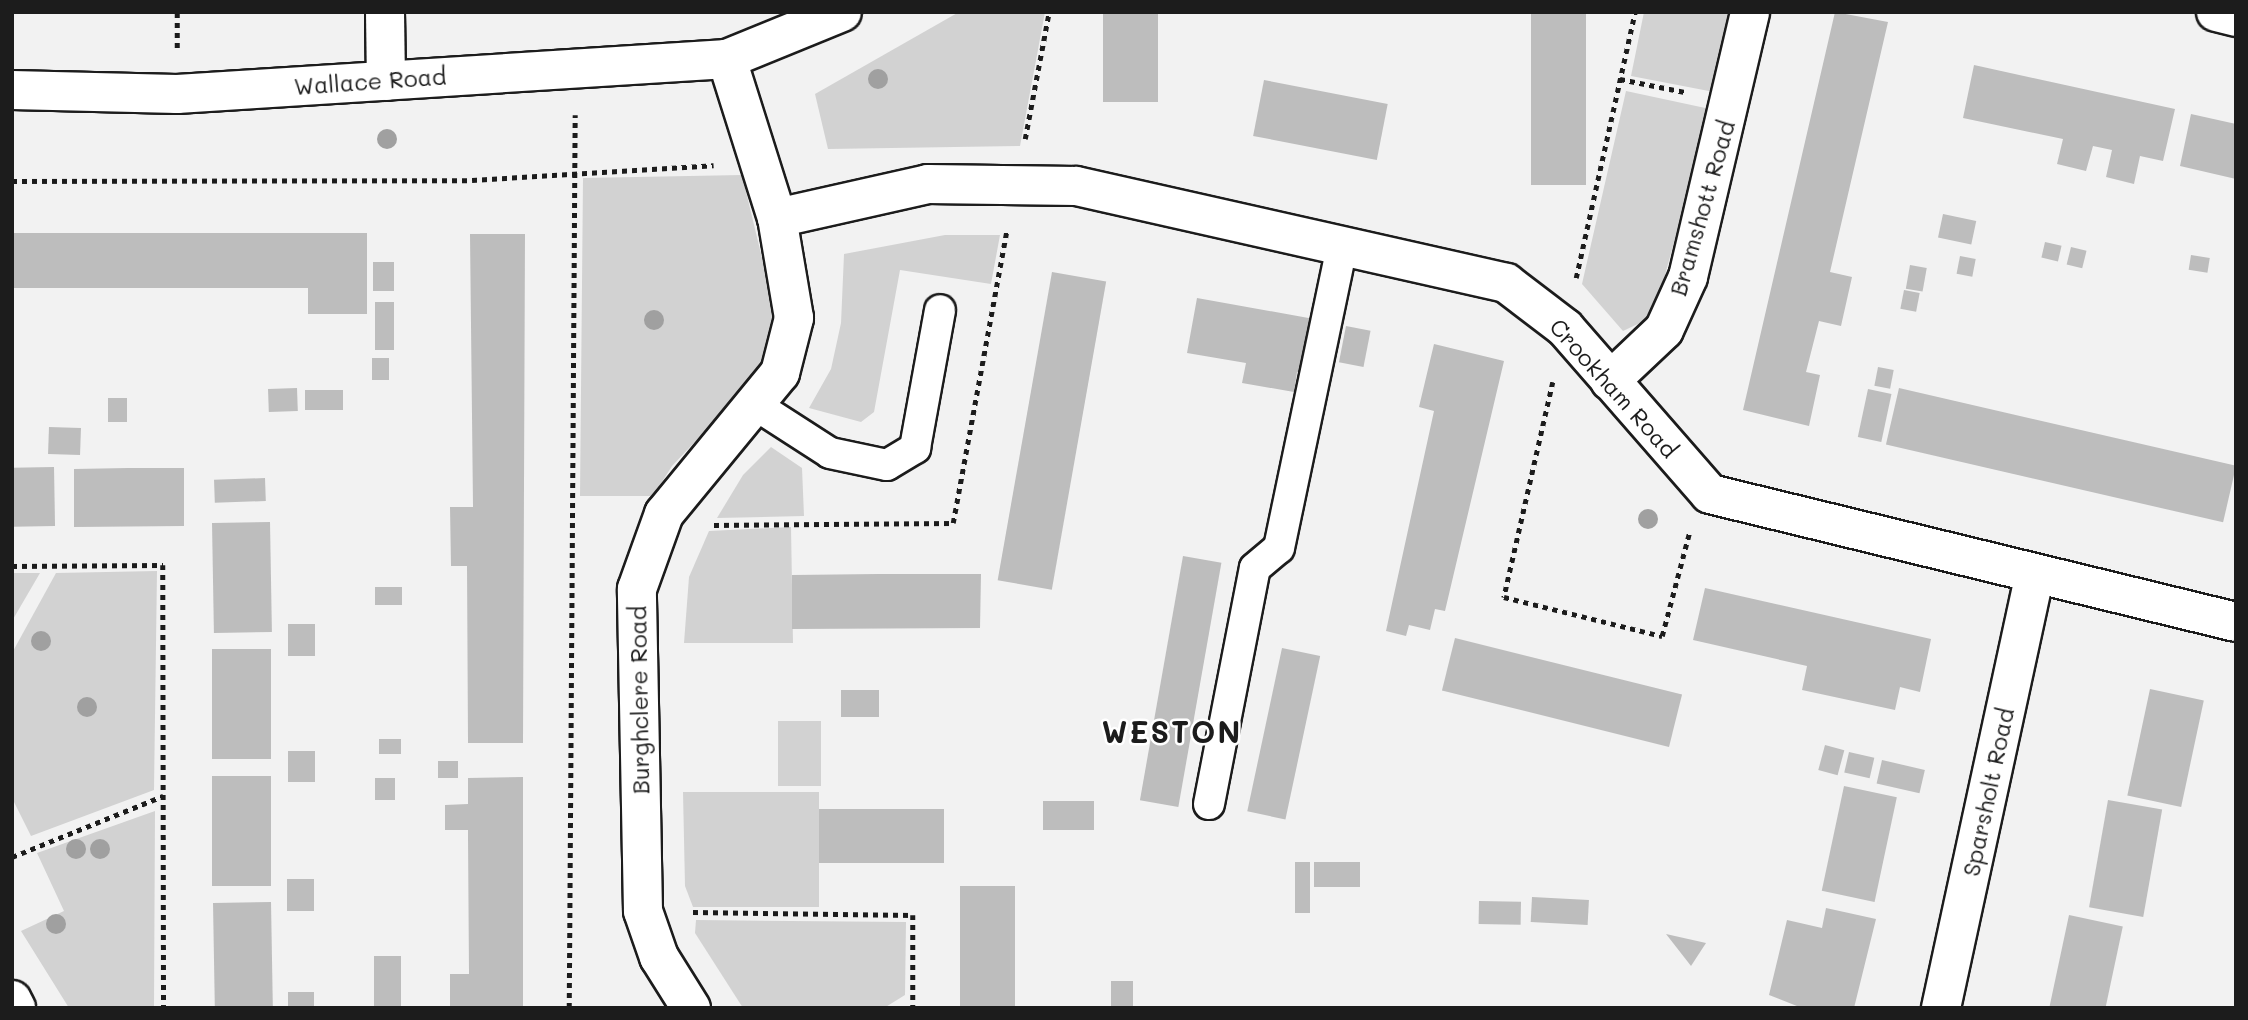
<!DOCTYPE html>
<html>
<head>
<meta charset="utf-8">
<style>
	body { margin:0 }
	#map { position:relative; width:2248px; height:1020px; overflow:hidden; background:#f2f2f2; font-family:Mali,sans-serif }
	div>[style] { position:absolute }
	.green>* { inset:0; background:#d2d2d2; transform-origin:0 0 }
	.building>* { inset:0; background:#bdbdbd; transform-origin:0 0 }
	.path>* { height:4.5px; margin-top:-2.25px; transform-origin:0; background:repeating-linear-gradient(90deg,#1c1c1c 0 5px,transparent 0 10px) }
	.roads { filter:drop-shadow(2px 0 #1c1c1c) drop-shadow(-2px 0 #1c1c1c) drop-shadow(0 2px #1c1c1c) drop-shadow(0 -2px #1c1c1c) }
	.service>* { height:30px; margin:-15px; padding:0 15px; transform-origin:15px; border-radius:15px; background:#fff }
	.minor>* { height:38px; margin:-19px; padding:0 19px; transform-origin:19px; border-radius:19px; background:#fff }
	.trees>* { width:20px; height:20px; margin:-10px; border-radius:50%; background:#a0a0a0 }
	span { translate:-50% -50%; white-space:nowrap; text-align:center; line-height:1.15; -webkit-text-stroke:5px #fff; paint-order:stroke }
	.street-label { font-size:23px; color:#1c1c1c }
	.district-label { font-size:30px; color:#1c1c1c; font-weight:700; letter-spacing:2px }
	.frame { position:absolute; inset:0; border:14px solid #1c1c1c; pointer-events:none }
</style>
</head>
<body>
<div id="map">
	<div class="green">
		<i style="clip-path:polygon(959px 12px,1045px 12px,1020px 146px,828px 149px,815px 94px)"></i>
		<i style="clip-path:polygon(1644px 12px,1728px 12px,1714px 92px,1631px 76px)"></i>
		<i style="clip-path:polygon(1626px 91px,1710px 109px,1658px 301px,1642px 322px,1623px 331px,1582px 284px)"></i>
		<i style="clip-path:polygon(742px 175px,776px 316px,759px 374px,672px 466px,653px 496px,580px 496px,583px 178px)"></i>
		<i style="clip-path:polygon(945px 235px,1000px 235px,991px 284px,900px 270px,874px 412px,861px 422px,809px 408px,831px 369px,841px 323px,844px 254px)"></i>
		<i style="clip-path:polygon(771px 447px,802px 468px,804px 516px,717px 518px,743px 475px)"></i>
		<i style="clip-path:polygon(791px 527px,793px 643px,684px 643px,689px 577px,709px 531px)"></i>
		<i style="clip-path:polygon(157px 571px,154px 790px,31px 836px,12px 798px,12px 653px,56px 573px)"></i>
		<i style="clip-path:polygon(12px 573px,40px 573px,12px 621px)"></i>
		<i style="left:778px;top:721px;width:43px;height:65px"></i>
		<i style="clip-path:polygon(683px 792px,819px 792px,819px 907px,693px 907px,685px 886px)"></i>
		<i style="clip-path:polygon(155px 811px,154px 1008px,69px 1008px,21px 931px,64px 911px,37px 853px)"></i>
		<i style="clip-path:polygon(696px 920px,906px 922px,905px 995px,884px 1008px,743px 1008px,695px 933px)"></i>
	</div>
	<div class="building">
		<i style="left:1103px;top:12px;width:55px;height:90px"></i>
		<i style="left:1531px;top:12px;width:55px;height:173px"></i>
		<i style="clip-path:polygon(1835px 12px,1888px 22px,1830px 272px,1852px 277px,1841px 326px,1819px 321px,1806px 372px,1820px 375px,1809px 426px,1743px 410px)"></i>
		<i style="clip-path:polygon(1974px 65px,2175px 109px,2163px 161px,2140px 156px,2134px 184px,2106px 177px,2112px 150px,2093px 146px,2086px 171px,2057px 164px,2063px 139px,1963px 118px)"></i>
		<i style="left:1264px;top:80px;width:126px;height:57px;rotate:11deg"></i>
		<i style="clip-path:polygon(2191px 114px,2236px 124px,2236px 179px,2180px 166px)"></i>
		<i style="left:1943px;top:214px;width:34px;height:24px;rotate:12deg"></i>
		<i style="clip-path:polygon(13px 233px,367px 233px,367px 314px,308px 314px,308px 288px,13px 288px)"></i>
		<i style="clip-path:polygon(470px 234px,525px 234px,523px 743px,468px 743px,467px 566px,451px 566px,450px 507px,473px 507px)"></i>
		<i style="left:2045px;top:242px;width:17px;height:16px;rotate:13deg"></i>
		<i style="left:2071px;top:247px;width:16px;height:18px;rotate:14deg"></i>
		<i style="left:2191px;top:255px;width:19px;height:15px;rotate:9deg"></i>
		<i style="left:1960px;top:256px;width:16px;height:18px;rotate:11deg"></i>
		<i style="left:373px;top:262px;width:21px;height:29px"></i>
		<i style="left:1910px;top:265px;width:17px;height:24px;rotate:10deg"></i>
		<i style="left:1052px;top:272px;width:55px;height:313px;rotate:10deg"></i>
		<i style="left:1904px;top:290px;width:16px;height:19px;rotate:11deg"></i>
		<i style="clip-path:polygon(1197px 298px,1314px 319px,1304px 373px,1297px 372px,1294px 392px,1242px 383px,1246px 363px,1187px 353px)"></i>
		<i style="left:375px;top:302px;width:19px;height:48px"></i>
		<i style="left:1346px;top:326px;width:25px;height:37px;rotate:11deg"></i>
		<i style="clip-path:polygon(1434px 344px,1504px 361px,1445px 611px,1435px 609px,1430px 630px,1409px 625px,1406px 636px,1386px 631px,1434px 411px,1419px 407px)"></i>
		<i style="left:372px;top:358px;width:17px;height:22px"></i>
		<i style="left:1878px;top:367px;width:16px;height:19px;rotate:11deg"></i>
		<i style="left:297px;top:388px;width:23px;height:29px;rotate:88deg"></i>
		<i style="left:1899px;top:388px;width:346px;height:58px;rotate:13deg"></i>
		<i style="left:1868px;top:389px;width:24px;height:49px;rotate:12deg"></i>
		<i style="left:305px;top:390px;width:38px;height:20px"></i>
		<i style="left:108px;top:398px;width:19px;height:24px"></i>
		<i style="left:49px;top:427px;width:32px;height:27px;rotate:2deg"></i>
		<i style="left:54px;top:467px;width:59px;height:42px;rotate:89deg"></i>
		<i style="clip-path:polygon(128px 468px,184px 468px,184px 526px,74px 527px,74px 469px)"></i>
		<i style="left:265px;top:478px;width:23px;height:51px;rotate:88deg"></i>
		<i style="left:270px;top:522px;width:110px;height:58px;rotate:89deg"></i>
		<i style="left:1183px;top:556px;width:39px;height:248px;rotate:10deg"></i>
		<i style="clip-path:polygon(878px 574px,981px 574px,980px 628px,792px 629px,792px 575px)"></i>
		<i style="left:402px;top:587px;width:18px;height:27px;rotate:90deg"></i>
		<i style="clip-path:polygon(1705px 588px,1931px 639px,1920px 692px,1900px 687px,1895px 710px,1802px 690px,1807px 666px,1693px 640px)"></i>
		<i style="left:288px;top:624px;width:27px;height:32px"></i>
		<i style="left:1455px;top:638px;width:234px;height:54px;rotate:14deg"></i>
		<i style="left:1282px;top:648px;width:39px;height:167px;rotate:12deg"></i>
		<i style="left:212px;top:649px;width:59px;height:110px"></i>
		<i style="left:2150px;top:689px;width:55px;height:109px;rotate:12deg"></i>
		<i style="left:879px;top:690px;width:27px;height:38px;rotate:90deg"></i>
		<i style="left:379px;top:739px;width:22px;height:15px"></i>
		<i style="left:1825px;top:745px;width:20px;height:26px;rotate:15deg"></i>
		<i style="left:288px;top:751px;width:27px;height:31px"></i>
		<i style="left:1849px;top:752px;width:26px;height:21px;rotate:13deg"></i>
		<i style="left:1882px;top:760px;width:44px;height:24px;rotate:13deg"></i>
		<i style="left:438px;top:761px;width:20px;height:17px"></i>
		<i style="left:271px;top:776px;width:110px;height:59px;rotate:90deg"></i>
		<i style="clip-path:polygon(523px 777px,523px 1008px,450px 1008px,450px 974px,469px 974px,468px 837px,468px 830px,445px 830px,445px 805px,468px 804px,468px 778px)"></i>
		<i style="left:375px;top:778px;width:20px;height:22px"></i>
		<i style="left:1844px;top:786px;width:54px;height:107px;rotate:12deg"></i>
		<i style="left:2108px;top:800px;width:55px;height:109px;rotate:10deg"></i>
		<i style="left:1043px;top:801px;width:51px;height:29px"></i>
		<i style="left:819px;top:809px;width:125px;height:54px"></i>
		<i style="left:1295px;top:862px;width:15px;height:51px"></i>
		<i style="left:1360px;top:862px;width:25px;height:46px;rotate:90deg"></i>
		<i style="left:314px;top:879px;width:32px;height:27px;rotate:90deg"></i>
		<i style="left:960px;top:886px;width:55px;height:122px"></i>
		<i style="left:1532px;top:897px;width:57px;height:25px;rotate:3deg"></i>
		<i style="left:1479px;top:901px;width:42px;height:23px;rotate:1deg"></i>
		<i style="left:271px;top:902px;width:106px;height:58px;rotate:89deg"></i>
		<i style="clip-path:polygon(1826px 908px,1876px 919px,1854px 1008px,1802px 1008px,1769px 995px,1787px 920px,1822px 928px)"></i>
		<i style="left:2069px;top:915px;width:55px;height:95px;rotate:12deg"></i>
		<i style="clip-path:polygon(1666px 934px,1706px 943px,1691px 966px)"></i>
		<i style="left:374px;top:956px;width:27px;height:52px"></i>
		<i style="left:1133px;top:981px;width:27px;height:22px;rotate:90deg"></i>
		<i style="left:288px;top:992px;width:26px;height:16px"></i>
	</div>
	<div class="path">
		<i style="left:177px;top:48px;width:36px;rotate:-90deg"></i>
		<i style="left:1620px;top:79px;width:66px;rotate:11.3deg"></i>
		<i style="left:1025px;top:139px;width:129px;rotate:-79.3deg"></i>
		<i style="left:12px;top:181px;width:460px;rotate:-0.1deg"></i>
		<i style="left:472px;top:180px;width:242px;rotate:-3.5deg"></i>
		<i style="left:1576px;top:278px;width:272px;rotate:-77.5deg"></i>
		<i style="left:1553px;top:382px;width:221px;rotate:102.8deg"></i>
		<i style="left:1504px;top:597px;width:163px;rotate:13.9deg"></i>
		<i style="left:1662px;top:636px;width:106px;rotate:-75.2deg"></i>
		<i style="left:714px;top:525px;width:239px;rotate:-0.5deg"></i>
		<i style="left:953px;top:523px;width:298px;rotate:-79.6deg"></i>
		<i style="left:12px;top:566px;width:151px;rotate:-0.4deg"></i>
		<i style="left:163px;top:565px;width:443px;rotate:89.9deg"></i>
		<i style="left:12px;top:857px;width:163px;rotate:-22deg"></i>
		<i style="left:693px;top:912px;width:220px;rotate:0.8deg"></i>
		<i style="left:913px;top:915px;width:93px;rotate:90deg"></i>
		<i style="left:569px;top:1008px;width:893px;rotate:-89.62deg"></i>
	</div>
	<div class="roads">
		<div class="service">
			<i style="left:754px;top:404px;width:90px;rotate:32.8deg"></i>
			<i style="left:830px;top:453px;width:58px;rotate:11.9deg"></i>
			<i style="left:887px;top:465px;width:33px;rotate:-31deg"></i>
			<i style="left:915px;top:448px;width:140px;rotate:-79.7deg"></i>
			<i style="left:1209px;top:804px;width:240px;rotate:-79deg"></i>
			<i style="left:1255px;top:568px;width:31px;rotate:-40deg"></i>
			<i style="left:1279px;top:548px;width:309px;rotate:-78.2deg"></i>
		</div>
		<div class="minor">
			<i style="left:385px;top:12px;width:69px;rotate:89.2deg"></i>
			<i style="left:2216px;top:12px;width:21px;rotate:14deg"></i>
			<i style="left:12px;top:90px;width:165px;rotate:1.4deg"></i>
			<i style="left:177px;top:94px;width:551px;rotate:-3.64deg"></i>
			<i style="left:727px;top:59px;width:124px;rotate:-22.2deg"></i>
			<i style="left:777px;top:218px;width:155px;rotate:-12.7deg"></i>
			<i style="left:928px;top:184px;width:148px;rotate:0.8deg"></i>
			<i style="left:1076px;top:186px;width:441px;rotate:12.7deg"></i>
			<i style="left:1506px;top:283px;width:74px;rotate:37.3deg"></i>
			<i style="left:1565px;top:328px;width:220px;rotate:48.9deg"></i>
			<i style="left:1710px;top:494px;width:541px;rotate:13.68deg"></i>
			<i style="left:1610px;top:381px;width:74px;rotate:-43.4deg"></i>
			<i style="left:1664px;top:330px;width:58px;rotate:-65.6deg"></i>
			<i style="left:1688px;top:277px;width:272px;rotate:-76.8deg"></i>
			<i style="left:12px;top:1000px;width:9px;rotate:63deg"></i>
			<i style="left:691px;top:1008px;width:60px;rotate:-122.1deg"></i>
			<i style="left:659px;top:957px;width:49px;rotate:-109.2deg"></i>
			<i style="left:643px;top:911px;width:322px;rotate:-91.1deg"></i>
			<i style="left:637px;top:589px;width:80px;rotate:-70.2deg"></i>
			<i style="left:664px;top:514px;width:183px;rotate:-50.6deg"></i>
			<i style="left:780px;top:373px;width:57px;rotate:-75.7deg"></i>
			<i style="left:794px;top:318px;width:101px;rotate:-99.6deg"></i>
			<i style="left:777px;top:218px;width:167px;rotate:-107.5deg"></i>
			<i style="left:1941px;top:1008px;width:441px;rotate:-77.8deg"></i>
		</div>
	</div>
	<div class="trees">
		<i style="left:878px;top:79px"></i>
		<i style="left:387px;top:139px"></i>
		<i style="left:654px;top:320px"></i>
		<i style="left:1648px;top:519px"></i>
		<i style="left:41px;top:641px"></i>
		<i style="left:87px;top:707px"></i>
		<i style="left:76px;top:849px"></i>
		<i style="left:100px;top:849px"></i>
		<i style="left:56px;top:924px"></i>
	</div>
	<div class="street-label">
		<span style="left:370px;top:81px;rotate:-4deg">Wallace Road</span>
		<span style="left:1702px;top:208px;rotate:-74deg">Bramshott Road</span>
		<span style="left:1614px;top:388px;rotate:48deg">Crookham Road</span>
		<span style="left:639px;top:700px;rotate:-91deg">Burghclere Road</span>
		<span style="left:1988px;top:792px;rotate:-78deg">Sparsholt Road</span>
	</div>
	<div class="district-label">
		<span style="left:1172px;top:731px">WESTON</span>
	</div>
	<div class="frame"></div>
</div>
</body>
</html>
